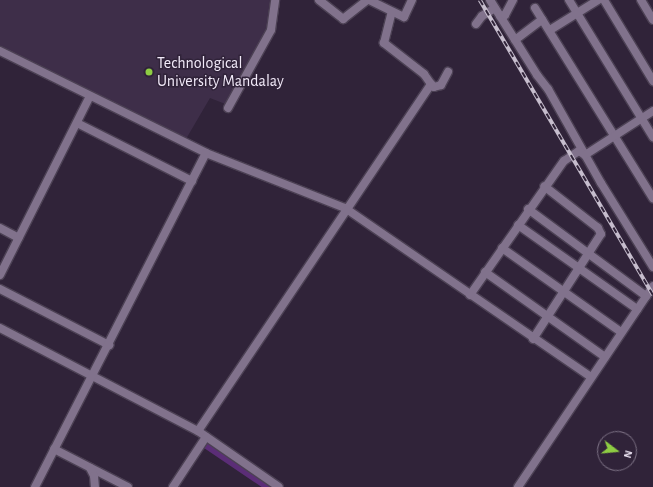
<!DOCTYPE html>
<html>
<head>
<meta charset="utf-8">
<style>
	body { margin:0 }
	#map { position:relative; width:653px; height:487px; overflow:hidden; background:#302339; font-family:"Alegreya Sans",sans-serif }
	div>[style] { position:absolute }
	.built>* { inset:0; background:#3e2e49 }
	.canal>* { height:6px; margin:-3px; padding:0 3px; transform-origin:3px; border-radius:3px; background:#5b2d77 }
	.roads { filter:drop-shadow(1px 0 #4c4154) drop-shadow(-1px 0 #4c4154) drop-shadow(0 1px #4c4154) drop-shadow(0 -1px #4c4154) }
	.minor>* { height:8px; margin:-4px; padding:0 4px; transform-origin:4px; border-radius:4px; background:#81728c }
	.rail>* { height:3.5px; margin-top:-1.75px; transform-origin:0; background:repeating-linear-gradient(90deg,#302339 0 6px,#c6bdcd 0 12px); box-sizing:border-box; border-block:1px solid #c6bdcd }
	.dots>* { width:11px; height:11px; translate:-50% -50%; box-sizing:border-box; border:2px solid #302339; border-radius:50% }
	span { translate:-50% -50%; white-space:nowrap; text-align:center; line-height:1.15; -webkit-text-stroke:3px #302339; paint-order:stroke }
	.poi-label { font-size:16px; color:#f2eaf9 }
	.left { translate:0 -50%; text-align:left }
	.north { position:absolute; left:597px; top:431px; width:40px; height:40px; box-sizing:border-box; background:#302339; border:1px solid #7e7386; border-radius:50%; rotate:106deg; font-size:11px; font-weight:700; line-height:16px; text-align:center; color:#f2eaf9 }
	.north::after { content:''; display:block; margin:auto; width:14px; height:18px; background:#8ecd43; clip-path:polygon(50% 0,100% 100%,50% 72%,0 100%) }
</style>
</head>
<body>
<div id="map">
	<div class="built">
		<i style="clip-path:polygon(0 0,274px 0,277px 3px,233px 107px,210px 98px,186px 139px,0 48px)"></i>
	</div>
	<div class="canal">
		<i style="left:205px;top:445px;width:75px;rotate:34.1deg"></i>
	</div>
	<div class="roads">
		<div class="minor">
			<i style="left:319px;top:0;width:31px;rotate:38deg"></i>
			<i style="left:343px;top:19px;width:31px;rotate:-38deg"></i>
			<i style="left:369px;top:0;width:39px;rotate:26deg"></i>
			<i style="left:404px;top:17px;width:19px;rotate:-65deg"></i>
			<i style="left:490px;top:0;width:89px;rotate:57.9deg"></i>
			<i style="left:537px;top:75px;width:18px;rotate:52deg"></i>
			<i style="left:548px;top:89px;width:108px;rotate:60.6deg"></i>
			<i style="left:601px;top:183px;width:99px;rotate:58.2deg"></i>
			<i style="left:569px;top:0;width:161px;rotate:58.5deg"></i>
			<i style="left:604px;top:0;width:95px;rotate:58.8deg"></i>
			<i style="left:641px;top:0;width:23px;rotate:59deg"></i>
			<i style="left:535px;top:8px;width:224px;rotate:58.2deg"></i>
			<i style="left:500px;top:16px;width:5px;rotate:-11deg"></i>
			<i style="left:505px;top:15px;width:17px;rotate:-62deg"></i>
			<i style="left:476px;top:24px;width:10px;rotate:-53deg"></i>
			<i style="left:482px;top:16px;width:15px;rotate:-32deg"></i>
			<i style="left:550px;top:30px;width:57px;rotate:-32deg"></i>
			<i style="left:515px;top:40px;width:34px;rotate:-37deg"></i>
			<i style="left:0;top:51px;width:230px;rotate:26.3deg"></i>
			<i style="left:206px;top:153px;width:149px;rotate:21.6deg"></i>
			<i style="left:345px;top:208px;width:298px;rotate:34.5deg"></i>
			<i style="left:431px;top:84px;width:4px;rotate:45deg"></i>
			<i style="left:434px;top:87px;width:7px;rotate:-16deg"></i>
			<i style="left:441px;top:85px;width:15px;rotate:-62deg"></i>
			<i style="left:228px;top:108px;width:89px;rotate:-61.1deg"></i>
			<i style="left:271px;top:30px;width:30px;rotate:-82deg"></i>
			<i style="left:77px;top:123px;width:129px;rotate:26.8deg"></i>
			<i style="left:528px;top:209px;width:147px;rotate:36.4deg"></i>
			<i style="left:518px;top:225px;width:146px;rotate:35.2deg"></i>
			<i style="left:0;top:228px;width:21px;rotate:28deg"></i>
			<i style="left:502px;top:248px;width:146px;rotate:35.2deg"></i>
			<i style="left:485px;top:272px;width:147px;rotate:35.3deg"></i>
			<i style="left:0;top:275px;width:200px;rotate:-63.3deg"></i>
			<i style="left:0;top:289px;width:123px;rotate:27.2deg"></i>
			<i style="left:470px;top:295px;width:164px;rotate:-55deg"></i>
			<i style="left:564px;top:161px;width:18px;rotate:-34deg"></i>
			<i style="left:579px;top:151px;width:7px;rotate:34deg"></i>
			<i style="left:585px;top:155px;width:81px;rotate:-32.9deg"></i>
			<i style="left:0;top:328px;width:223px;rotate:27.5deg"></i>
			<i style="left:198px;top:431px;width:98px;rotate:34.7deg"></i>
			<i style="left:533px;top:339px;width:125px;rotate:-57.1deg"></i>
			<i style="left:601px;top:234px;width:7px;rotate:-117deg"></i>
			<i style="left:598px;top:228px;width:68px;rotate:-142.1deg"></i>
			<i style="left:198px;top:431px;width:418px;rotate:-56.1deg"></i>
			<i style="left:431px;top:84px;width:12px;rotate:-125deg"></i>
			<i style="left:424px;top:74px;width:51px;rotate:-142.2deg"></i>
			<i style="left:384px;top:43px;width:32px;rotate:-76deg"></i>
			<i style="left:54px;top:449px;width:83px;rotate:27.2deg"></i>
			<i style="left:90px;top:468px;width:9px;rotate:63deg"></i>
			<i style="left:94px;top:476px;width:11px;rotate:85deg"></i>
			<i style="left:35px;top:487px;width:375px;rotate:-62.9deg"></i>
			<i style="left:173px;top:487px;width:60px;rotate:-56.6deg"></i>
			<i style="left:518px;top:487px;width:242px;rotate:-56.1deg"></i>
		</div>
	</div>
	<div class="rail">
		<i style="left:480px;top:0;width:342px;rotate:59.6deg"></i>
	</div>
	<div class="dots">
		<i style="left:149px;top:72px;background:#8ecd43"></i>
	</div>
	<div class="poi-label">
		<span class="left" style="left:157px;top:72px">Technological<br>University Mandalay</span>
	</div>
	<div class="north">N</div>
</div>
</body>
</html>
